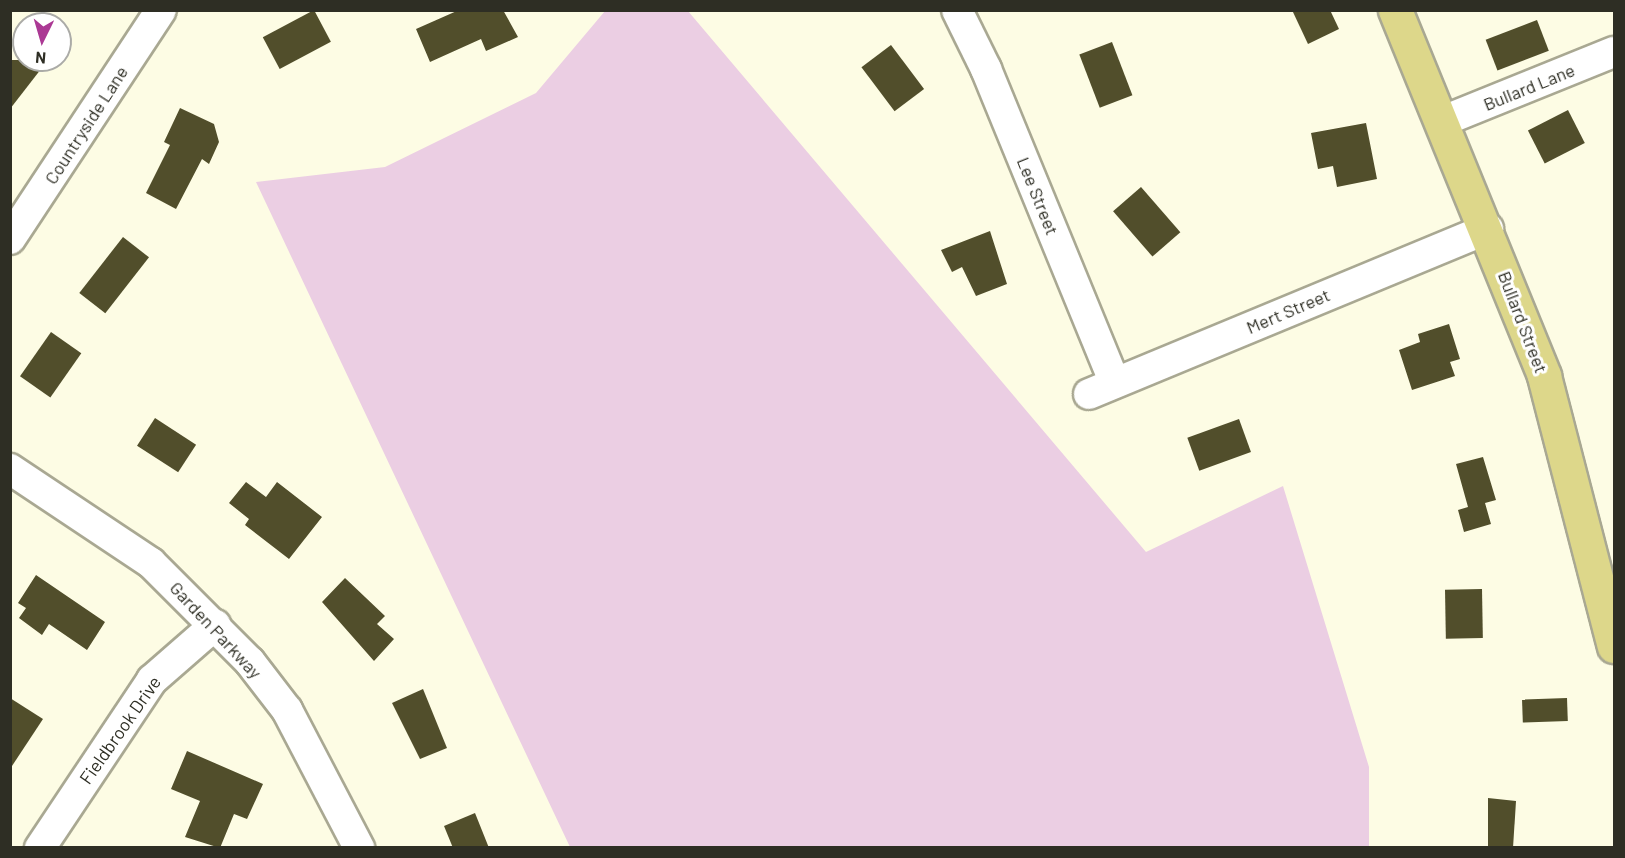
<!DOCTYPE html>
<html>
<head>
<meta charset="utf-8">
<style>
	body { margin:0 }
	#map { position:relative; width:1625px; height:858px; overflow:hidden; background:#fdfce4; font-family:Barlow,sans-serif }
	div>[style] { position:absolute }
	.green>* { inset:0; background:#ebcee3 }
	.building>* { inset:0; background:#514e2b; transform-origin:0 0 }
	.roads { filter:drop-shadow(2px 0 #a9a892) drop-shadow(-2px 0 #a9a892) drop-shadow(0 2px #a9a892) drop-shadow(0 -2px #a9a892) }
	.minor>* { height:30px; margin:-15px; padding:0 15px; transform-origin:15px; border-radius:15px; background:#fff }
	.major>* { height:33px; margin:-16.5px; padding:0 16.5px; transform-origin:16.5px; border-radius:16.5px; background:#ddd78a }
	span { translate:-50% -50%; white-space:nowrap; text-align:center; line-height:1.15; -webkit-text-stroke:6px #fff; paint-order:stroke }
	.street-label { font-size:18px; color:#2e2e24 }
	.frame { position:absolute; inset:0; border:12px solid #2e2e24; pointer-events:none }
	.north { position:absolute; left:12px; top:12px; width:60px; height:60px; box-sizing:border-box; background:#fff; border:2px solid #ababa7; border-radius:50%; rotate:185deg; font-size:16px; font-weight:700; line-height:24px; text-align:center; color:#2e2e24 }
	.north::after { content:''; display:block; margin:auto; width:21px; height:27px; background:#ab3994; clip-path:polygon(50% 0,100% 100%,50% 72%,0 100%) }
</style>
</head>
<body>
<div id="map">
	<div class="green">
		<i style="clip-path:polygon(605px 11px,688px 11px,1146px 552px,1283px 486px,1369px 767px,1369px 847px,570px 847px,256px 182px,385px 167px,536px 93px)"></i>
	</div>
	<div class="building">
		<i style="left:314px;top:10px;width:36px;height:58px;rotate:62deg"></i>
		<i style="clip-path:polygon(459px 10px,503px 10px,518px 37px,486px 51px,481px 39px,430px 62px,416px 29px)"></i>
		<i style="clip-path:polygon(1292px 10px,1330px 10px,1339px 29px,1308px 44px)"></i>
		<i style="left:1537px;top:20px;width:33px;height:55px;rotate:69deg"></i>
		<i style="left:1112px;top:42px;width:57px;height:35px;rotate:69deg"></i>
		<i style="left:891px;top:45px;width:55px;height:37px;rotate:53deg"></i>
		<i style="clip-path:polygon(10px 60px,48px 60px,10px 109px)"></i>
		<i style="clip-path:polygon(180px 108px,214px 124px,219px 142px,209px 164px,202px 159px,176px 209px,146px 193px,170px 145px,164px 142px)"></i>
		<i style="left:1568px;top:110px;width:37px;height:45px;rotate:63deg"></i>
		<i style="clip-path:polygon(1366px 123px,1377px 179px,1337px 187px,1333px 166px,1318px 169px,1311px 133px)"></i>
		<i style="left:1141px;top:187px;width:60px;height:37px;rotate:49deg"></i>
		<i style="clip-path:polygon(990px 231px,1007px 284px,976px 296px,962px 267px,952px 272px,941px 250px)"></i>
		<i style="left:123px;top:237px;width:33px;height:71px;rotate:38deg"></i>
		<i style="clip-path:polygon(1449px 324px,1460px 359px,1450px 362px,1455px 376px,1412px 390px,1399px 350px,1420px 342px,1418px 334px)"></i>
		<i style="left:51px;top:332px;width:37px;height:54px;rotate:35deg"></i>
		<i style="left:155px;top:418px;width:49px;height:33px;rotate:33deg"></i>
		<i style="left:1239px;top:419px;width:35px;height:55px;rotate:70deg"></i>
		<i style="clip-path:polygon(1483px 457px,1496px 500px,1485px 503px,1491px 524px,1464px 532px,1458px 510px,1468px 507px,1456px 464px)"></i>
		<i style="clip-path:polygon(246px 482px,266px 497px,277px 482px,322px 517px,289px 559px,245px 525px,249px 519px,229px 503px)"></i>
		<i style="clip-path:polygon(36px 575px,105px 622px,87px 650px,49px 624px,42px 635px,19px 618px,26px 608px,18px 603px)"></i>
		<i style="clip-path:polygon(345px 578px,385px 616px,377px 624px,394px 639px,374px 661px,322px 602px)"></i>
		<i style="left:1482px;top:589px;width:49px;height:37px;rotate:89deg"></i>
		<i style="clip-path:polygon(423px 689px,447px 748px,420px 759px,392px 703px)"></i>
		<i style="clip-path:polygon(10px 698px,43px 719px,10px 769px)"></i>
		<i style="left:1567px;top:698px;width:23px;height:45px;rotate:88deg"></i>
		<i style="clip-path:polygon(187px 751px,263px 784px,247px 819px,234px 814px,220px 848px,185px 837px,200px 801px,171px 789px)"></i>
		<i style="clip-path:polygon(1488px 798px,1516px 801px,1513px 848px,1488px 848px)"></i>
		<i style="clip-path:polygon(475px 813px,489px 848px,453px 848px,444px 826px)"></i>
	</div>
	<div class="roads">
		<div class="minor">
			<i style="left:957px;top:10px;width:66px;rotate:63.8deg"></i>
			<i style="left:986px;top:69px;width:339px;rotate:67.7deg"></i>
			<i style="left:1443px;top:121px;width:184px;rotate:-22deg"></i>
			<i style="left:10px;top:239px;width:274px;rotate:-56.6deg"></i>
			<i style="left:1089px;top:394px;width:432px;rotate:-22.5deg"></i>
			<i style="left:10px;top:469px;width:169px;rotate:33.7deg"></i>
			<i style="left:151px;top:563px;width:140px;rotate:45deg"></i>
			<i style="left:250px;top:662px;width:61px;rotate:52.4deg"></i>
			<i style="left:287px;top:710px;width:156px;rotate:62.4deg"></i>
			<i style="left:40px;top:848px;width:202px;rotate:-56.3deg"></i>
			<i style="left:152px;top:680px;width:84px;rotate:-41.1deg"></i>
		</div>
		<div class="major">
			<i style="left:1395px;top:10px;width:395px;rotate:67.8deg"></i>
			<i style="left:1544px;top:376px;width:279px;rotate:75.5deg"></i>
		</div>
	</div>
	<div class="street-label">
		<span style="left:1529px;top:87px;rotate:-22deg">Bullard Lane</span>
		<span style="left:86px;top:125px;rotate:-57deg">Countryside Lane</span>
		<span style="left:1038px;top:196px;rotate:68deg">Lee Street</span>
		<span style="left:1288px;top:311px;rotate:-23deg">Mert Street</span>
		<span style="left:1523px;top:322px;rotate:69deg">Bullard Street</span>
		<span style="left:216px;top:630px;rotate:47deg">Garden Parkway</span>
		<span style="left:120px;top:730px;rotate:-55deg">Fieldbrook Drive</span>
	</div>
	<div class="frame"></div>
	<div class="north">N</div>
</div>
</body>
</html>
